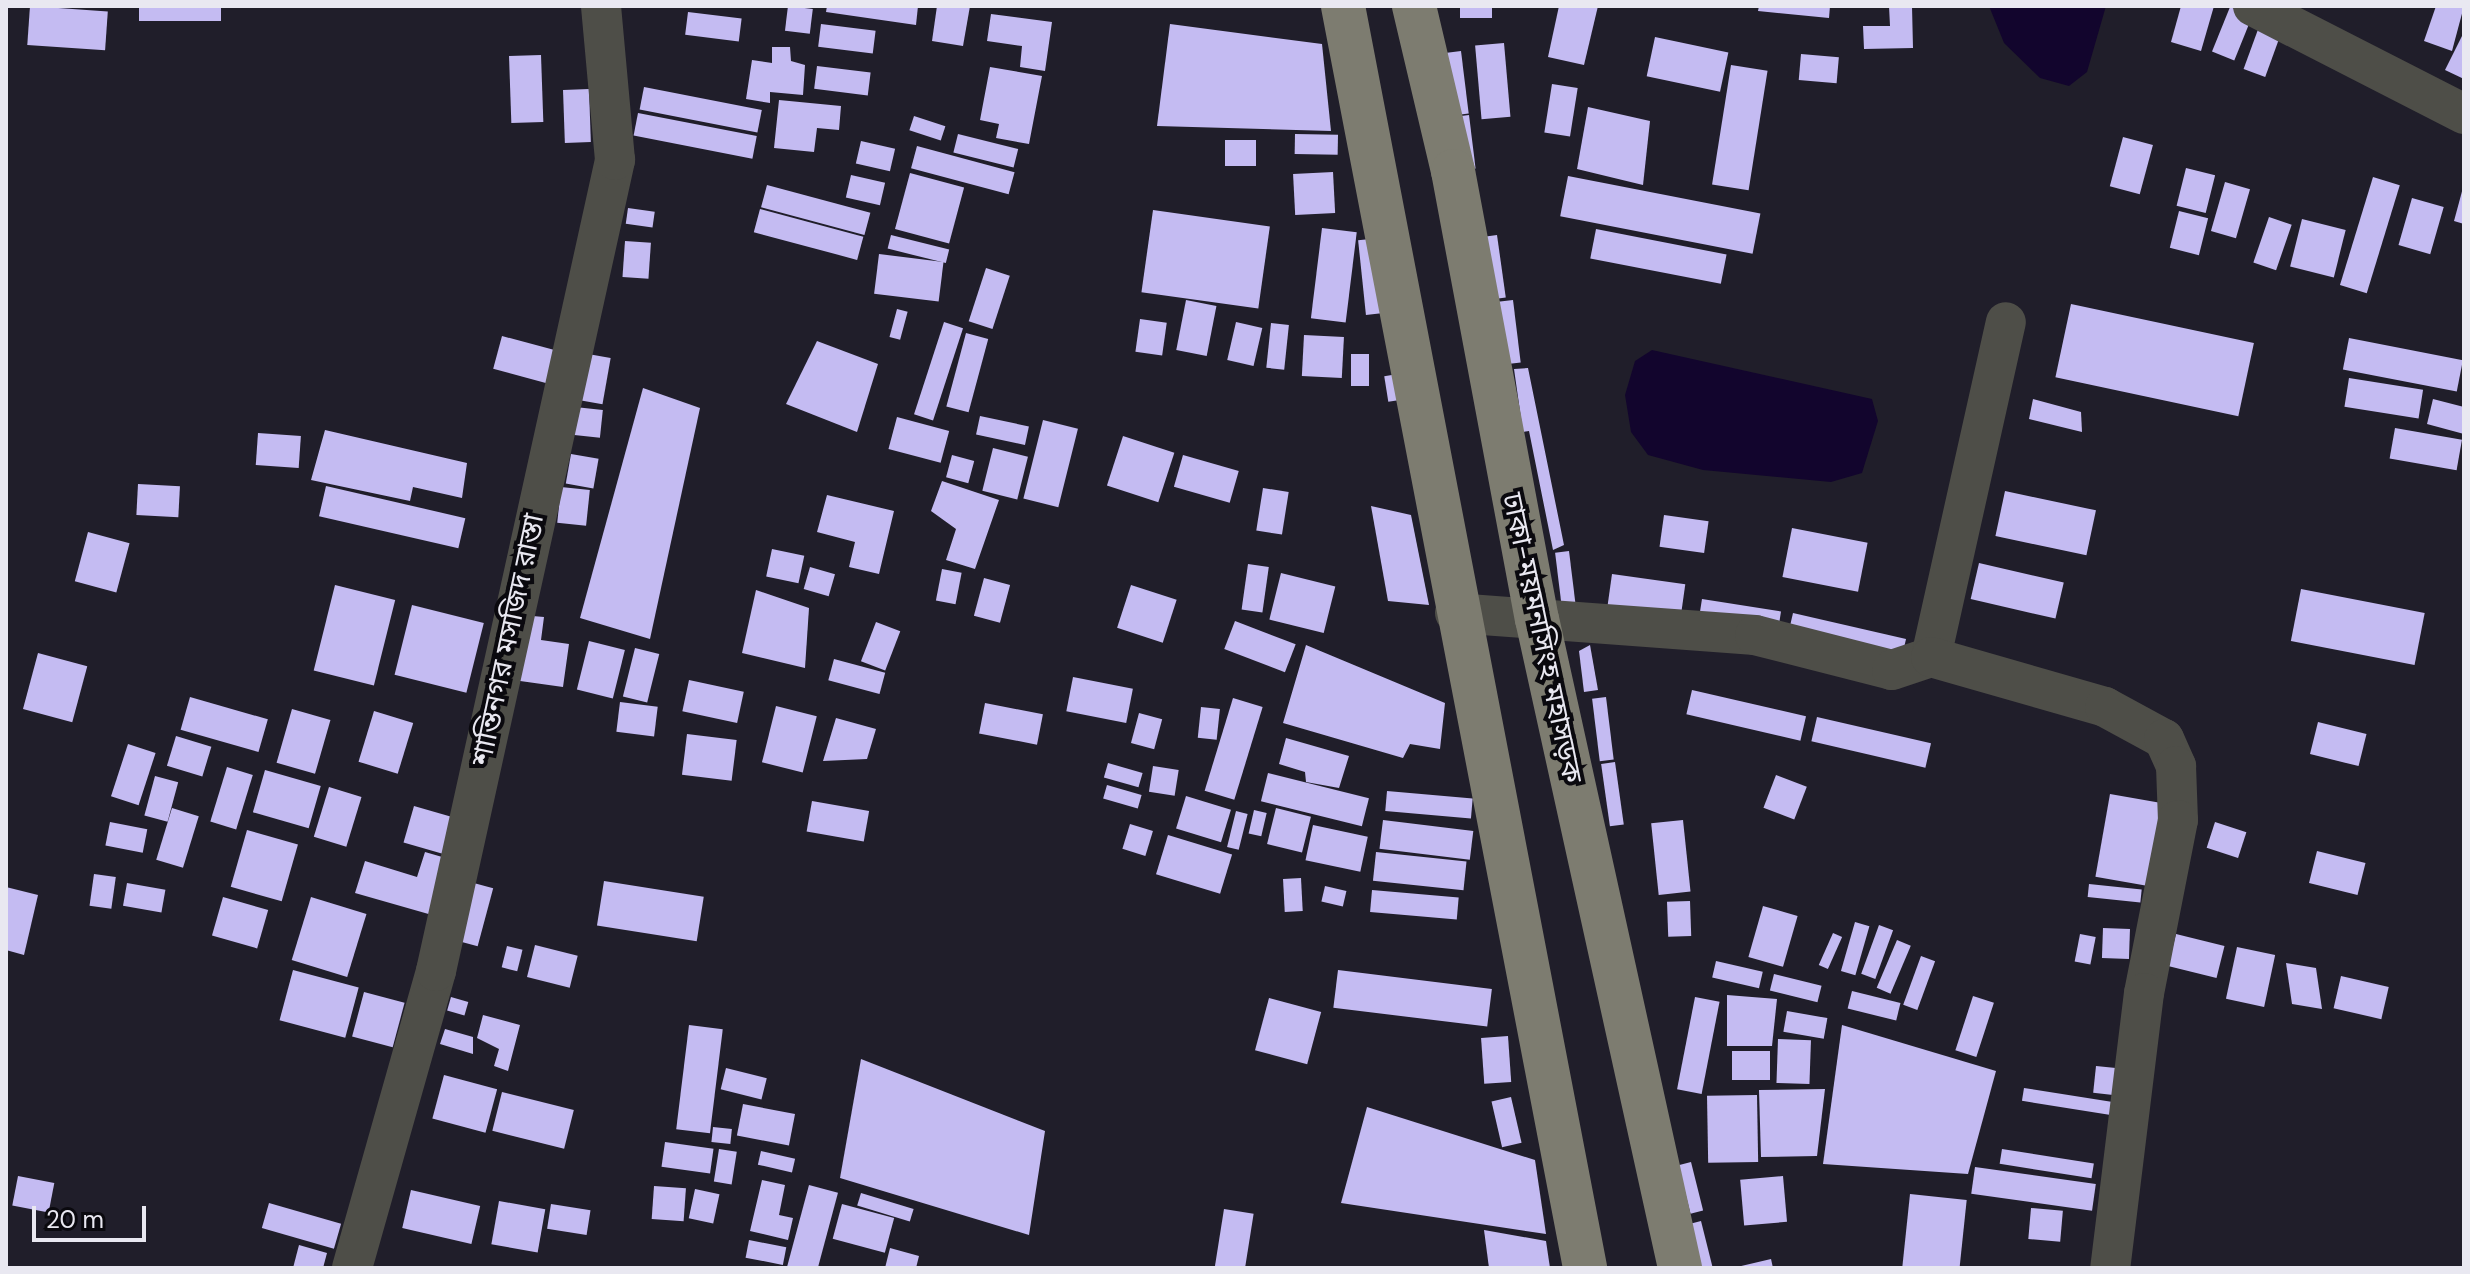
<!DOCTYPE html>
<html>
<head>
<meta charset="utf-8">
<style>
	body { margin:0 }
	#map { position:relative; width:2470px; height:1274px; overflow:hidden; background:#201e2a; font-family:"DM Sans","Noto Sans Bengali",sans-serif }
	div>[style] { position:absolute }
	.water>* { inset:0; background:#12052d }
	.building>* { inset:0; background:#c4bbf2; transform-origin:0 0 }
	.minor>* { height:40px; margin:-20px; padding:0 20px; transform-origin:20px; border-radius:20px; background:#4e4e48 }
	.major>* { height:44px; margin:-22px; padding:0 22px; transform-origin:22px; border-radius:22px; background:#7d7c70 }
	span { translate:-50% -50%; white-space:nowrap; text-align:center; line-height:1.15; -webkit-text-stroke:8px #0a090e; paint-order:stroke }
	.street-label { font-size:28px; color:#e9e8f1 }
	.frame { position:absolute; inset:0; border:8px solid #e9e8f1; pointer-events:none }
	.scale { position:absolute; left:32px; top:1206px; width:114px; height:36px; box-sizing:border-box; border:4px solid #e9e8f1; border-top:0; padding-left:10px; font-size:24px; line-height:28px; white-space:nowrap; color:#e9e8f1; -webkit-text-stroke:6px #0a090e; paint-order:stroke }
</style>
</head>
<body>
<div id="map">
	<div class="water">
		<i style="clip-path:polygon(1989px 6px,2106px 6px,2087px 72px,2069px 86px,2040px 78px,2004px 43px)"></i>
		<i style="clip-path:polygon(1652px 350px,1872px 399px,1878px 421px,1862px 473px,1831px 482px,1703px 470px,1648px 455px,1631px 432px,1625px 395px,1635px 361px)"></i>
	</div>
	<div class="building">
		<i style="left:30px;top:6px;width:78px;height:39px;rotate:4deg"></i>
		<i style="left:139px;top:6px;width:82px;height:15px"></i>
		<i style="left:788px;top:6px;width:25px;height:25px;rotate:7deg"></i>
		<i style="clip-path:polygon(827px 6px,918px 6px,916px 25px,826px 12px)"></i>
		<i style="clip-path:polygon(937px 6px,970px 6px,963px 46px,932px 41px)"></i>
		<i style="left:1460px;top:6px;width:32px;height:12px"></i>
		<i style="clip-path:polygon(1559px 6px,1598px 6px,1584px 65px,1548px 57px)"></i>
		<i style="clip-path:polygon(1759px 6px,1830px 6px,1829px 18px,1758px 11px)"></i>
		<i style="clip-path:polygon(1889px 6px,1912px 6px,1913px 48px,1864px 49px,1863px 26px,1890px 26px)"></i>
		<i style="clip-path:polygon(2181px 6px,2214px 6px,2201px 51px,2171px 42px)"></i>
		<i style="clip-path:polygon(2436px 6px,2464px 6px,2452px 51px,2424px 41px)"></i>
		<i style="left:2230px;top:7px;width:24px;height:48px;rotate:22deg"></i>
		<i style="left:688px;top:12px;width:54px;height:23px;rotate:7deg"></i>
		<i style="clip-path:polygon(991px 14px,1052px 22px,1045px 71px,1020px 67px,1022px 46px,987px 41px)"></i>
		<i style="left:821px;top:24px;width:55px;height:23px;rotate:7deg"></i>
		<i style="clip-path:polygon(1170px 24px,1322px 44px,1331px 131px,1157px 126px)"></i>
		<i style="left:2260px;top:24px;width:23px;height:48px;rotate:20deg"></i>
		<i style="clip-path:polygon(2464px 32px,2464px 79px,2445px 70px)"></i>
		<i style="left:1655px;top:37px;width:75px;height:40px;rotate:12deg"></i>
		<i style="left:1504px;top:43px;width:74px;height:29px;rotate:85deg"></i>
		<i style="clip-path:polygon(772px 47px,790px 47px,791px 61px,805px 65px,803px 95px,770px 92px,770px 103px,746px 99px,752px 60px,772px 63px)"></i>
		<i style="left:1461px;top:51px;width:63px;height:14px;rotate:83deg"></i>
		<i style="left:1801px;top:54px;width:38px;height:26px;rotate:5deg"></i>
		<i style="left:541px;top:55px;width:67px;height:32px;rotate:88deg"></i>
		<i style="left:1731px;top:65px;width:37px;height:121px;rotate:9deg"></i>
		<i style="left:817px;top:66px;width:54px;height:23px;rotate:7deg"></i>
		<i style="clip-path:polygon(990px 67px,1042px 76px,1029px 144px,996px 138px,999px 124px,980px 120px)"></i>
		<i style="left:1552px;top:84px;width:26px;height:49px;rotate:9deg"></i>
		<i style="left:644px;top:87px;width:120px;height:23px;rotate:11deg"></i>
		<i style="left:589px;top:89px;width:53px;height:26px;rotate:88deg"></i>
		<i style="clip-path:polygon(779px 100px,841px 106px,839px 130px,817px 128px,814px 152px,774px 148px)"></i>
		<i style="clip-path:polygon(1588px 107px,1650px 121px,1643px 185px,1577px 169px)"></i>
		<i style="left:638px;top:113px;width:121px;height:23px;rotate:11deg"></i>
		<i style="left:1469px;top:115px;width:54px;height:14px;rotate:83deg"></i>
		<i style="left:914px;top:116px;width:33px;height:15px;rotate:18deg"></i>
		<i style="left:958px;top:134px;width:62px;height:19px;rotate:14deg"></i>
		<i style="left:1295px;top:134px;width:43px;height:20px;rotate:1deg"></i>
		<i style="left:2123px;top:137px;width:31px;height:51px;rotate:15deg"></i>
		<i style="left:1256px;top:140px;width:26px;height:31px;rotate:90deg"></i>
		<i style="left:861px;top:141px;width:35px;height:23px;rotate:13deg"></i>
		<i style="left:917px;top:146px;width:101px;height:23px;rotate:15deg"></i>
		<i style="left:2186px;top:168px;width:30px;height:39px;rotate:14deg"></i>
		<i style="left:1333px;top:172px;width:41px;height:40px;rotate:87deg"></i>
		<i style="left:910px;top:173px;width:56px;height:58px;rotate:15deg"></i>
		<i style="left:851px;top:175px;width:35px;height:23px;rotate:13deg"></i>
		<i style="left:1568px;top:176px;width:196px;height:41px;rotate:11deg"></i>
		<i style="left:2373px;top:177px;width:28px;height:113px;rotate:17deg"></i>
		<i style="left:2225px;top:182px;width:26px;height:51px;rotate:16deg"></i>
		<i style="clip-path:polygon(2464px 184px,2464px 224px,2454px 221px)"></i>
		<i style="left:767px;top:185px;width:107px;height:23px;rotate:15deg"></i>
		<i style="left:2412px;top:198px;width:33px;height:49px;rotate:16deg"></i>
		<i style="left:628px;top:208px;width:27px;height:16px;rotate:8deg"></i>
		<i style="left:760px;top:209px;width:107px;height:24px;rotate:15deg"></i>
		<i style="left:1153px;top:210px;width:118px;height:83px;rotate:8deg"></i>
		<i style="left:2179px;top:211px;width:30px;height:38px;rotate:14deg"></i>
		<i style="left:2269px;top:217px;width:24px;height:48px;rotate:19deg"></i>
		<i style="left:2302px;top:219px;width:45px;height:49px;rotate:14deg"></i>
		<i style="left:1322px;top:228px;width:35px;height:91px;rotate:7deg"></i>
		<i style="left:1596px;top:229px;width:133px;height:30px;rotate:11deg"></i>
		<i style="left:891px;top:235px;width:60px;height:14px;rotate:14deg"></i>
		<i style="left:1497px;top:235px;width:63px;height:13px;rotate:82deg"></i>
		<i style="left:1380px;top:238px;width:75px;height:22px;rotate:84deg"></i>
		<i style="left:625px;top:241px;width:26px;height:36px;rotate:4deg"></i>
		<i style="left:879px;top:254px;width:65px;height:40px;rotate:7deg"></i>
		<i style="left:986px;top:268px;width:25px;height:56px;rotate:18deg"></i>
		<i style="left:1186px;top:300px;width:31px;height:51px;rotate:11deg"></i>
		<i style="left:1513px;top:300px;width:63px;height:15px;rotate:83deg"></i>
		<i style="left:2071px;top:304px;width:187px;height:75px;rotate:12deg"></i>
		<i style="left:897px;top:309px;width:11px;height:29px;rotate:15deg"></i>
		<i style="left:1140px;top:319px;width:27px;height:33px;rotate:8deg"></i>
		<i style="left:944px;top:322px;width:20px;height:97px;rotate:18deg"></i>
		<i style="left:1236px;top:322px;width:27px;height:39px;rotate:13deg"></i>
		<i style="left:1271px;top:323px;width:18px;height:45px;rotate:6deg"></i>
		<i style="left:966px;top:333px;width:23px;height:76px;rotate:15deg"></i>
		<i style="left:1304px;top:335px;width:40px;height:41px;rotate:3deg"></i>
		<i style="left:502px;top:336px;width:63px;height:34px;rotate:15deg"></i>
		<i style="left:2349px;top:338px;width:116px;height:32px;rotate:11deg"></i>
		<i style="clip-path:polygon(817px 341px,878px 364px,857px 432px,786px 404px)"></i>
		<i style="left:588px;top:354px;width:23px;height:47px;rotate:10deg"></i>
		<i style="left:1351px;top:354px;width:18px;height:32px"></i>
		<i style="clip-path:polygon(1528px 368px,1564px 545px,1553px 550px,1529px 431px,1523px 432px,1514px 369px)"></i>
		<i style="left:1404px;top:373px;width:26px;height:20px;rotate:81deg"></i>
		<i style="left:2349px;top:378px;width:75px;height:29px;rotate:9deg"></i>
		<i style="clip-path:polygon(643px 388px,700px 408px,650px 639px,580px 618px)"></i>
		<i style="clip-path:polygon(2033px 399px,2081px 412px,2082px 432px,2029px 419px)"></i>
		<i style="clip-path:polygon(2433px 399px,2464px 407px,2464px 434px,2427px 424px)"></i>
		<i style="left:575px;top:407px;width:28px;height:28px;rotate:6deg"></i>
		<i style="left:980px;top:416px;width:50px;height:19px;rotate:12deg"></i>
		<i style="left:897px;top:417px;width:54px;height:33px;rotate:15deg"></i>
		<i style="left:1043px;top:420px;width:36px;height:81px;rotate:14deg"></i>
		<i style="left:2395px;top:428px;width:68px;height:31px;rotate:10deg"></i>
		<i style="clip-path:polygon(325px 430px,467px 463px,462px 498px,413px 487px,410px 501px,311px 480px)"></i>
		<i style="left:258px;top:433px;width:43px;height:32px;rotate:4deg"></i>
		<i style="left:1123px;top:436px;width:54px;height:52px;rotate:18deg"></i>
		<i style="left:993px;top:448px;width:36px;height:44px;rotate:14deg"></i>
		<i style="left:571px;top:454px;width:28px;height:30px;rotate:10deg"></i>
		<i style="left:952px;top:455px;width:23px;height:23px;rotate:15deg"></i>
		<i style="left:1183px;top:455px;width:58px;height:33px;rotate:16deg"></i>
		<i style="clip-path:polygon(942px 481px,999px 500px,975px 569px,946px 560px,956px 529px,931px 511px)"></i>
		<i style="left:138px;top:484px;width:42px;height:31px;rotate:3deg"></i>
		<i style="left:326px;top:486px;width:143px;height:31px;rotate:13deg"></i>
		<i style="left:561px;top:487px;width:29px;height:36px;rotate:6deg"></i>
		<i style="left:1263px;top:488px;width:26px;height:43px;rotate:9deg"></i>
		<i style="left:2005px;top:491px;width:93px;height:46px;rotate:12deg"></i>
		<i style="clip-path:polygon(827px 495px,894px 511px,879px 574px,849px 567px,855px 542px,817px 532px)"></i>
		<i style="clip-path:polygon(1371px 506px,1411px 515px,1429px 605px,1388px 601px)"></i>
		<i style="left:1664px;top:515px;width:45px;height:32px;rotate:8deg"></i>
		<i style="left:1792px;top:528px;width:77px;height:50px;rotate:11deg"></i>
		<i style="left:88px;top:532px;width:43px;height:51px;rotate:15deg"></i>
		<i style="left:772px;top:549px;width:33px;height:28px;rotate:12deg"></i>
		<i style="left:1569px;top:551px;width:63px;height:14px;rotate:83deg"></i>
		<i style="left:1979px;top:563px;width:87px;height:37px;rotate:13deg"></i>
		<i style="left:1248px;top:564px;width:21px;height:46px;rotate:8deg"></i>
		<i style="left:810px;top:567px;width:26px;height:23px;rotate:16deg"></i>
		<i style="left:942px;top:569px;width:20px;height:32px;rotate:11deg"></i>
		<i style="left:1281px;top:573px;width:56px;height:48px;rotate:14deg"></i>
		<i style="left:1612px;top:574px;width:74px;height:36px;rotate:8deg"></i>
		<i style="left:984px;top:578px;width:27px;height:39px;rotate:15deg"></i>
		<i style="left:335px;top:585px;width:62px;height:88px;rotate:14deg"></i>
		<i style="left:1131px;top:585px;width:48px;height:45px;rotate:18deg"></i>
		<i style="left:2301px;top:589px;width:126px;height:53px;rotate:11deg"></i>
		<i style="clip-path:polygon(756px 590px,809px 608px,805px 668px,742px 653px)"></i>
		<i style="left:1702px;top:599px;width:80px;height:24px;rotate:9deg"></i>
		<i style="left:412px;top:605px;width:74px;height:72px;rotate:14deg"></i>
		<i style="left:1793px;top:613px;width:116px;height:25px;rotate:13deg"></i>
		<i style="clip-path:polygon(521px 615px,544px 617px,541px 640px,569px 644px,563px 687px,513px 680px)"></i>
		<i style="left:1235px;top:621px;width:65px;height:30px;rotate:21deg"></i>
		<i style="left:876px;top:622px;width:26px;height:42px;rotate:21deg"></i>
		<i style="left:589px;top:641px;width:37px;height:50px;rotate:14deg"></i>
		<i style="clip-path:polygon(1306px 645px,1445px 703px,1440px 749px,1410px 744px,1403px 758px,1283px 723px)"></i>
		<i style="clip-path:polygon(1590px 645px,1598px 690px,1584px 692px,1579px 651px)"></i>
		<i style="left:635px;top:648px;width:25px;height:50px;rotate:14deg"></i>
		<i style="left:38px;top:653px;width:51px;height:58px;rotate:15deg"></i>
		<i style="left:834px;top:659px;width:53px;height:22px;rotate:15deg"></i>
		<i style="left:1073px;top:677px;width:61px;height:35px;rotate:11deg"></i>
		<i style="left:689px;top:680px;width:56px;height:32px;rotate:12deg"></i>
		<i style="left:1692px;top:690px;width:117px;height:25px;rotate:13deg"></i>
		<i style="left:190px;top:697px;width:81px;height:34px;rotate:16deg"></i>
		<i style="left:1606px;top:697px;width:63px;height:14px;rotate:83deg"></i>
		<i style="left:1233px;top:698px;width:31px;height:97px;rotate:17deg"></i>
		<i style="left:620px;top:702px;width:38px;height:30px;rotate:7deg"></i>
		<i style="left:985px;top:703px;width:59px;height:31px;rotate:11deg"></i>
		<i style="left:776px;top:706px;width:42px;height:58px;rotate:14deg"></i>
		<i style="left:1201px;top:707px;width:19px;height:31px;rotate:6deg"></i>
		<i style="left:292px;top:709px;width:40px;height:56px;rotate:16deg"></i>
		<i style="left:374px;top:711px;width:41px;height:53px;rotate:17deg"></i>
		<i style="left:1139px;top:713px;width:24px;height:31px;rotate:15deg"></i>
		<i style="left:1817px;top:717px;width:117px;height:25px;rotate:13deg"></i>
		<i style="clip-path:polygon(836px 718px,876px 729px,867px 759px,823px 761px)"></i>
		<i style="left:2318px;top:722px;width:50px;height:33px;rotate:14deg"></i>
		<i style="left:687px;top:734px;width:50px;height:41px;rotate:7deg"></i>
		<i style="left:176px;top:736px;width:37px;height:31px;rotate:17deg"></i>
		<i style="clip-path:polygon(1286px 738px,1349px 756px,1339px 788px,1306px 782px,1305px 772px,1279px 764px)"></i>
		<i style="left:128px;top:744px;width:29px;height:55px;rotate:18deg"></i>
		<i style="left:1615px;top:762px;width:63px;height:14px;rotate:82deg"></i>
		<i style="left:1108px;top:763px;width:36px;height:15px;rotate:16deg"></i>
		<i style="left:1153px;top:766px;width:26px;height:26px;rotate:9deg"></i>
		<i style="left:227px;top:767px;width:27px;height:57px;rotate:17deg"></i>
		<i style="left:265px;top:770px;width:58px;height:44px;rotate:16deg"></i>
		<i style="left:1268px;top:773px;width:104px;height:29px;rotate:14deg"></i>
		<i style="left:1776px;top:775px;width:33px;height:35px;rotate:21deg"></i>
		<i style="left:155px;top:776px;width:24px;height:41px;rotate:15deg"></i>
		<i style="left:1107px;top:785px;width:36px;height:14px;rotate:16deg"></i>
		<i style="left:329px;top:787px;width:34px;height:52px;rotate:17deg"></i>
		<i style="left:1387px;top:791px;width:86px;height:20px;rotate:5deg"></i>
		<i style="left:2110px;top:794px;width:55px;height:84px;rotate:10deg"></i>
		<i style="left:1186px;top:796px;width:47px;height:34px;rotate:17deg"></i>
		<i style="left:812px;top:801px;width:58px;height:31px;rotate:10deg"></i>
		<i style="left:414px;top:806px;width:46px;height:38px;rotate:16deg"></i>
		<i style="left:172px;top:808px;width:28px;height:54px;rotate:17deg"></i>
		<i style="left:1276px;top:808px;width:36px;height:37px;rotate:14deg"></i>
		<i style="left:1254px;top:810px;width:13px;height:24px;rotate:13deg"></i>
		<i style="left:1236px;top:811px;width:12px;height:37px;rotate:14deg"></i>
		<i style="left:1383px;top:820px;width:91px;height:29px;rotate:7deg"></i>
		<i style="left:1683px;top:820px;width:72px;height:32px;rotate:84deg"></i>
		<i style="left:110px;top:822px;width:38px;height:24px;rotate:11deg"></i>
		<i style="left:2215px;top:822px;width:33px;height:27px;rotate:18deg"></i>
		<i style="left:1130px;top:824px;width:24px;height:26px;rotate:17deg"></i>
		<i style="left:1313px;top:825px;width:56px;height:36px;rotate:12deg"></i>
		<i style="left:247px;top:830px;width:53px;height:59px;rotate:16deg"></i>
		<i style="left:1168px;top:835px;width:67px;height:41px;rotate:17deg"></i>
		<i style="left:2317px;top:851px;width:50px;height:33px;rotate:14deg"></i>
		<i style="clip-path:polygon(425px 852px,456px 861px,439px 917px,355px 893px,365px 861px,417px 877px)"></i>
		<i style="left:1376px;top:852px;width:91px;height:29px;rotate:6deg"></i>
		<i style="left:94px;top:874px;width:22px;height:32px;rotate:8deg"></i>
		<i style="left:1301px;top:878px;width:33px;height:18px;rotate:87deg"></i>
		<i style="left:604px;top:881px;width:101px;height:45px;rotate:9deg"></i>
		<i style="left:470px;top:882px;width:24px;height:60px;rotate:15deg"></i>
		<i style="left:127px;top:883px;width:39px;height:23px;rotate:10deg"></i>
		<i style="left:2089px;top:884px;width:53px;height:13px;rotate:6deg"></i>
		<i style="left:1325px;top:886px;width:22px;height:16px;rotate:13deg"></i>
		<i style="clip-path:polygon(6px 887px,38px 895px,24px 955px,6px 950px)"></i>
		<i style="left:1372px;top:890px;width:87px;height:22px;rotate:5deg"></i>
		<i style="left:223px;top:897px;width:47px;height:40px;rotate:16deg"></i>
		<i style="left:311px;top:897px;width:58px;height:66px;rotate:17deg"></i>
		<i style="left:1690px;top:901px;width:35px;height:23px;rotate:88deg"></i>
		<i style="left:1763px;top:906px;width:36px;height:53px;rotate:16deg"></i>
		<i style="left:1855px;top:922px;width:15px;height:51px;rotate:16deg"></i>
		<i style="left:1879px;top:925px;width:15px;height:52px;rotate:20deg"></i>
		<i style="left:2103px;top:928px;width:27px;height:30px;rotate:2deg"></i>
		<i style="left:1833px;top:933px;width:10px;height:35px;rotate:24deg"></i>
		<i style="left:2080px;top:934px;width:16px;height:28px;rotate:11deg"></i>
		<i style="left:2176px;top:934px;width:50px;height:33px;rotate:14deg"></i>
		<i style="left:1897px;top:940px;width:15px;height:52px;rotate:23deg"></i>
		<i style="left:535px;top:945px;width:44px;height:33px;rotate:14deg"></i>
		<i style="left:507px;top:946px;width:16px;height:22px;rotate:14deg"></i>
		<i style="left:2237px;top:947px;width:39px;height:53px;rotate:12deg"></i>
		<i style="left:1921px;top:956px;width:15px;height:52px;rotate:20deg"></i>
		<i style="left:1716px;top:961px;width:48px;height:17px;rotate:13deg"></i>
		<i style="clip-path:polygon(2286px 963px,2316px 968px,2322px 1009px,2292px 1004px)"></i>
		<i style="left:293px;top:970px;width:68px;height:52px;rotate:15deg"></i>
		<i style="left:1338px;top:970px;width:155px;height:38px;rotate:7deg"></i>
		<i style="left:1774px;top:974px;width:49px;height:17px;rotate:14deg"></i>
		<i style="left:2341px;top:976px;width:49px;height:33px;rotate:13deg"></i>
		<i style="left:1852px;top:991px;width:50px;height:18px;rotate:14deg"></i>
		<i style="left:364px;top:992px;width:42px;height:46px;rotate:15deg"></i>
		<i style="clip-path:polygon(1727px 995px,1777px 999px,1772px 1046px,1727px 1046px)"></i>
		<i style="left:1973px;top:996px;width:22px;height:57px;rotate:18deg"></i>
		<i style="left:451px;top:997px;width:18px;height:14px;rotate:16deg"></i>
		<i style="left:1695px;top:997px;width:25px;height:94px;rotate:11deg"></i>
		<i style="left:1269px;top:998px;width:54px;height:54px;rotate:15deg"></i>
		<i style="left:1787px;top:1011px;width:41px;height:21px;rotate:10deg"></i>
		<i style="clip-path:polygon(483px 1015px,520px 1025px,508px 1071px,494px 1066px,499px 1049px,477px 1038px)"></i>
		<i style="left:689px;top:1025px;width:34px;height:105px;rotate:7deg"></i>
		<i style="clip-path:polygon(1842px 1025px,1996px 1071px,1968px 1174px,1823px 1164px)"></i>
		<i style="clip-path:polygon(445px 1029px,473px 1037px,473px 1054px,440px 1044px)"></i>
		<i style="left:1508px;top:1036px;width:46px;height:27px;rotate:86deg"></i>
		<i style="left:1778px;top:1039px;width:33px;height:44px;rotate:2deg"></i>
		<i style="left:1732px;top:1051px;width:38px;height:29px"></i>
		<i style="clip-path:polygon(861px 1059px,1045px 1131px,1029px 1235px,840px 1178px)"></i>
		<i style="left:2096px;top:1066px;width:20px;height:27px;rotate:6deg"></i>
		<i style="left:726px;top:1068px;width:42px;height:22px;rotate:14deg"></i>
		<i style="left:444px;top:1075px;width:55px;height:45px;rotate:15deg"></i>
		<i style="left:2024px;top:1088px;width:93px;height:13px;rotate:9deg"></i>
		<i style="clip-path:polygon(1825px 1089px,1817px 1156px,1761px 1157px,1759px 1090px)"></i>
		<i style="left:502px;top:1092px;width:74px;height:40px;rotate:14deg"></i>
		<i style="left:1757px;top:1095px;width:67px;height:50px;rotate:89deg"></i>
		<i style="left:1511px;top:1097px;width:47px;height:20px;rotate:77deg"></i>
		<i style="left:743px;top:1104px;width:53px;height:32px;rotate:11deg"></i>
		<i style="clip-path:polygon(1367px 1107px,1535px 1160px,1546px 1234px,1341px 1203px)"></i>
		<i style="left:713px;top:1127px;width:19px;height:15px;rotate:6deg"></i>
		<i style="left:665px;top:1142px;width:49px;height:25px;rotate:8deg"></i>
		<i style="left:719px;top:1149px;width:18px;height:33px;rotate:9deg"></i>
		<i style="left:2002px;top:1149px;width:93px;height:15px;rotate:9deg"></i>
		<i style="left:761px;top:1151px;width:35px;height:14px;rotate:13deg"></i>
		<i style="left:1691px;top:1162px;width:50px;height:13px;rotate:76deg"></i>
		<i style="left:1975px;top:1167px;width:122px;height:27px;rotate:8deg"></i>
		<i style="left:18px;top:1176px;width:37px;height:30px;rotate:11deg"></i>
		<i style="left:1783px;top:1176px;width:46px;height:43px;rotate:85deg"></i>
		<i style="clip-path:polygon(762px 1180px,785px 1185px,779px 1215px,793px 1218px,788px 1240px,750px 1231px)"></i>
		<i style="left:809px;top:1185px;width:30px;height:86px;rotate:15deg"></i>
		<i style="left:654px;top:1186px;width:32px;height:33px;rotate:4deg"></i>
		<i style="left:695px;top:1189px;width:25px;height:30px;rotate:12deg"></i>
		<i style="left:411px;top:1190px;width:71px;height:39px;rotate:13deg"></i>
		<i style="left:861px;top:1193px;width:55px;height:13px;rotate:17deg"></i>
		<i style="left:1910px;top:1194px;width:57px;height:75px;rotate:6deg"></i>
		<i style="left:499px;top:1201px;width:47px;height:44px;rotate:10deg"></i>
		<i style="left:269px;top:1203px;width:75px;height:26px;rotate:16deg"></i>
		<i style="left:551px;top:1204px;width:40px;height:25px;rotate:9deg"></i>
		<i style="left:842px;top:1204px;width:54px;height:36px;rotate:15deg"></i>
		<i style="left:2031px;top:1208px;width:32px;height:31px;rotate:5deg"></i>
		<i style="left:1224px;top:1209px;width:30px;height:58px;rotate:9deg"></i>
		<i style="left:1701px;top:1221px;width:49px;height:13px;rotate:76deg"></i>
		<i style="clip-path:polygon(1484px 1230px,1546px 1241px,1550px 1268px,1489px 1268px)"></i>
		<i style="left:749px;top:1240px;width:38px;height:18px;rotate:11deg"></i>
		<i style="clip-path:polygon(299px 1245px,327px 1253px,323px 1268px,293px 1268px)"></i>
		<i style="clip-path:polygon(890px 1248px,919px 1256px,916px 1268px,885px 1268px)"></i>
		<i style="clip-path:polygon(1771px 1259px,1773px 1268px,1737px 1268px,1737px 1267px)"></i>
	</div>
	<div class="minor">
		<i style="left:2253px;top:6px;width:237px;rotate:27.1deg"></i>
		<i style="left:1455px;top:613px;width:301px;rotate:4.2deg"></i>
		<i style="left:1755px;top:635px;width:141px;rotate:14.3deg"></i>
		<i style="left:1892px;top:670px;width:41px;rotate:-18.4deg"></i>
		<i style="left:1931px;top:657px;width:343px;rotate:-77.4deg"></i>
		<i style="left:1931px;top:657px;width:181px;rotate:16deg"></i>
		<i style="left:2105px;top:707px;width:67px;rotate:28.5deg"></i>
		<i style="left:2164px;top:739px;width:30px;rotate:66deg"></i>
		<i style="left:2176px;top:766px;width:54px;rotate:87.9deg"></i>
		<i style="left:2178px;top:820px;width:176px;rotate:101.1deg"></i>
		<i style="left:2144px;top:993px;width:277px;rotate:97deg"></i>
		<i style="left:352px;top:1268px;width:309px;rotate:-74.2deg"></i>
		<i style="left:436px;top:971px;width:831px;rotate:-77.55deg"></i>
		<i style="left:615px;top:160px;width:155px;rotate:-95.2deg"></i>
	</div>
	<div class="major">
		<i style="left:1343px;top:6px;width:1285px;rotate:79.14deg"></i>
		<i style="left:1414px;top:6px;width:170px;rotate:76.7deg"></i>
		<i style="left:1453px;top:171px;width:456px;rotate:79.4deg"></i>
		<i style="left:1537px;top:619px;width:665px;rotate:77.57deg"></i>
	</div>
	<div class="street-label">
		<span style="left:1542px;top:638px;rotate:78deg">ঢাকা-ময়মনসিংহ মহাসড়ক</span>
		<span style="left:508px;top:640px;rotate:-78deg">শান্তিনগর মসজিদ রাস্তা</span>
	</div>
	<div class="frame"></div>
	<div class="scale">20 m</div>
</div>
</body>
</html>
